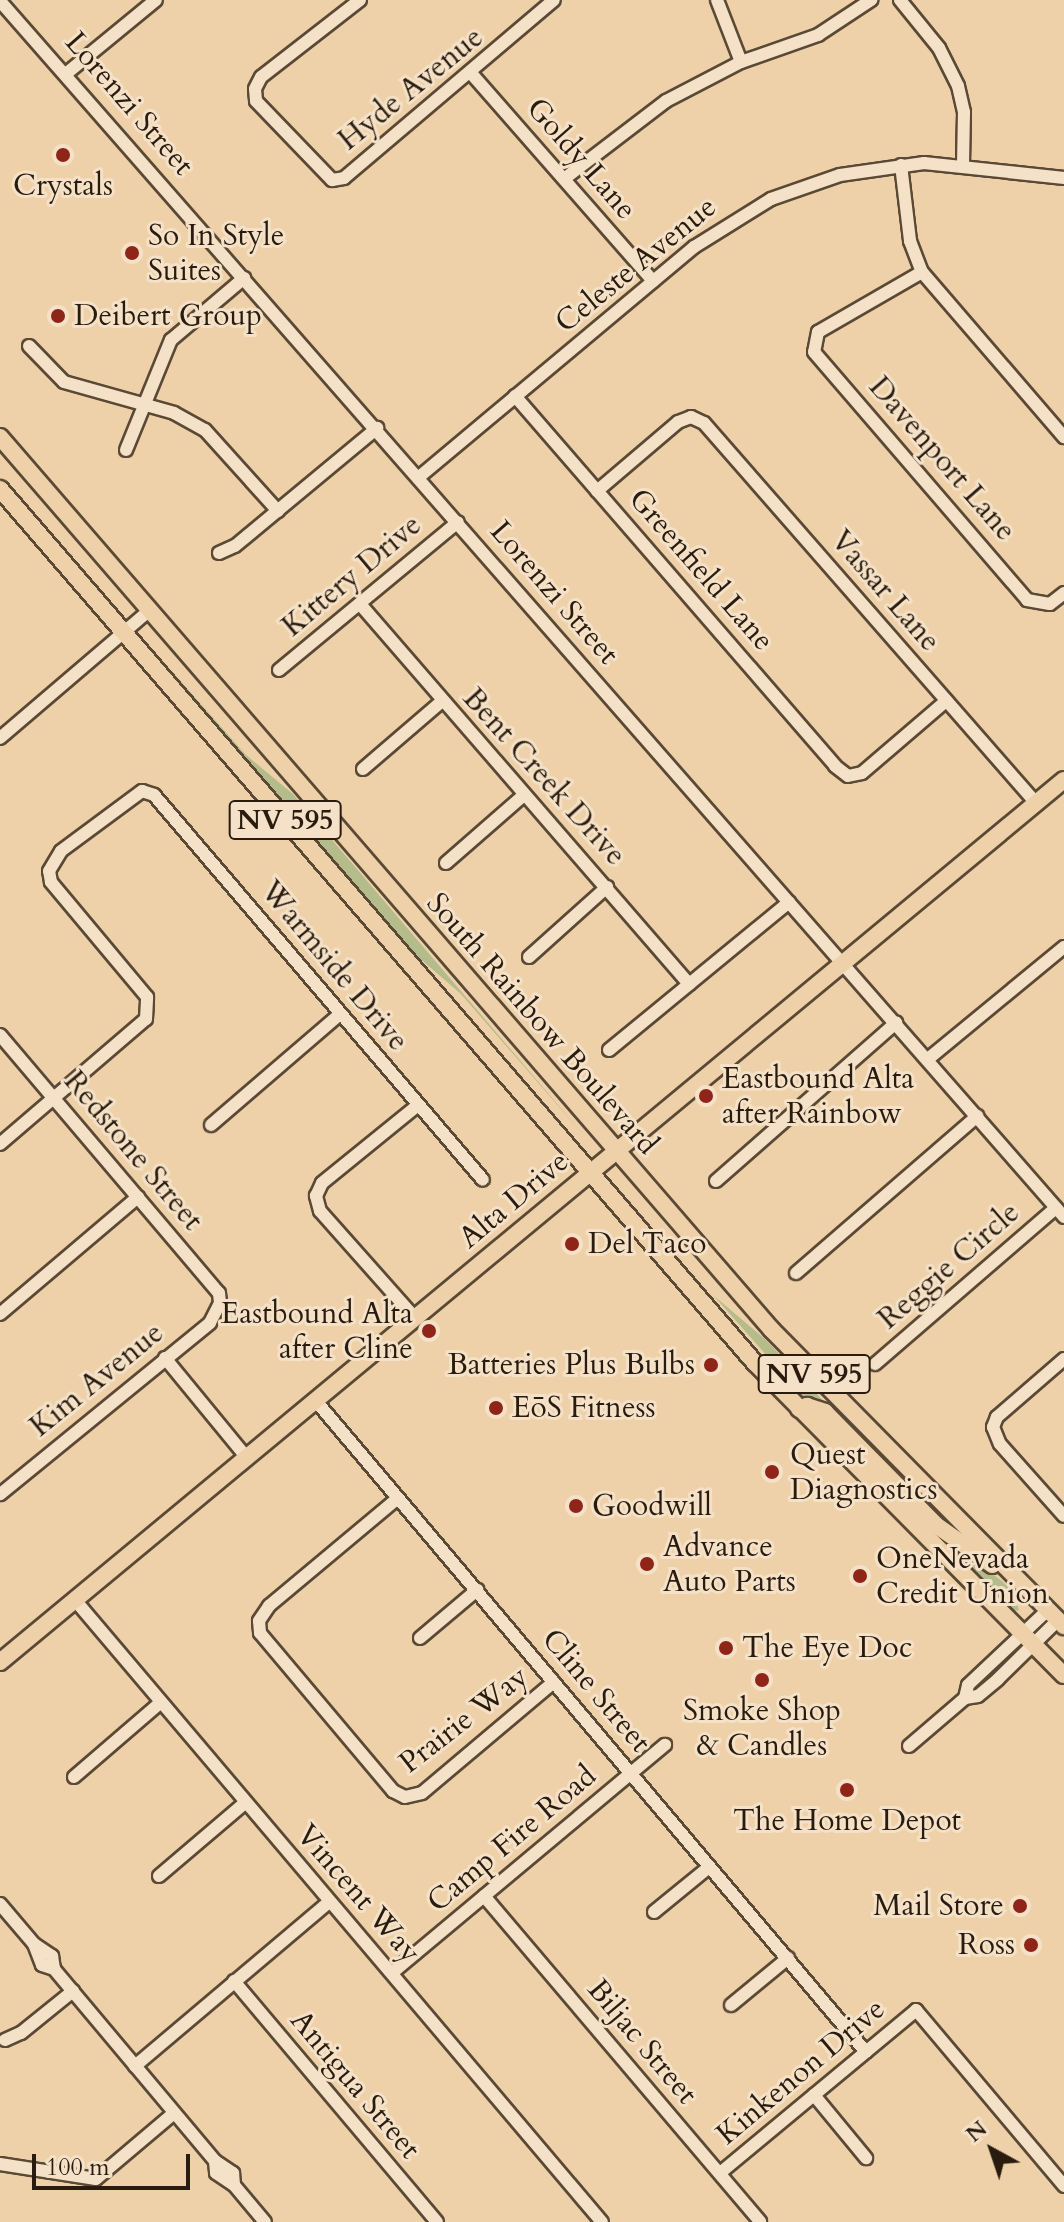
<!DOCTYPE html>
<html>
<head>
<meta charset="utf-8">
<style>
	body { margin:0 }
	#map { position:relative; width:1064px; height:2222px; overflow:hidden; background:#eed1a9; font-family:Cardo,serif }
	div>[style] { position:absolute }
	.green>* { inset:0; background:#b5bc8b }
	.roads { filter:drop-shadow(2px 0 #5a4935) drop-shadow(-2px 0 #5a4935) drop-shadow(0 2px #5a4935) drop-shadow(0 -2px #5a4935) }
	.minor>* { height:12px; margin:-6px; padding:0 6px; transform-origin:6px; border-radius:6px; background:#f4e1c7 }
	.major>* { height:16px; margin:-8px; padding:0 8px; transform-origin:8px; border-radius:8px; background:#eed1a9 }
	.dots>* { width:22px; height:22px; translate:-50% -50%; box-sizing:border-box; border:4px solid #f4e1c7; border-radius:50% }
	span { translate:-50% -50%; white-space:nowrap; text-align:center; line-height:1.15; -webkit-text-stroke:6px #f4e1c7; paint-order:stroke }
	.shield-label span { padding:2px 6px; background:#f4e1c7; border:2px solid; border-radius:6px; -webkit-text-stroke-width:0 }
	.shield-label { font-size:28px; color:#291c0e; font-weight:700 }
	.street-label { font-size:30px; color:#291c0e }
	.poi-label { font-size:30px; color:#291c0e }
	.left { translate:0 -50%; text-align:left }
	.right { translate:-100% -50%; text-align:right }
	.north { position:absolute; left:952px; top:2110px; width:80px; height:80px; -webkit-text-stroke:6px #f4e1c7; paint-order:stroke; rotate:320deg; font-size:22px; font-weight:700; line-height:32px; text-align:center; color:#291c0e }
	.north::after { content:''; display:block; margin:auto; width:28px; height:36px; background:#291c0e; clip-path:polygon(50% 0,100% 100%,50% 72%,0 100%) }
	.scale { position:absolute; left:32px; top:2154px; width:158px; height:36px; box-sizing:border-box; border:4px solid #291c0e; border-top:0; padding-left:10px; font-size:24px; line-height:28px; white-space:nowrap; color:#291c0e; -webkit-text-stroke:6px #f4e1c7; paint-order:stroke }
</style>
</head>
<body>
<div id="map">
	<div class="green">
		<i style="clip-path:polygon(146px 642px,246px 755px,293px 794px,587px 1139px,461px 994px,417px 956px)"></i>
		<i style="clip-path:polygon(621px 1191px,713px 1295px,765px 1339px,847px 1426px,807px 1401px)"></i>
		<i style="clip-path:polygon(827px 1422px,952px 1545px,1002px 1581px,1013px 1592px,1019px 1610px,1015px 1611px)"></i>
	</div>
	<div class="roads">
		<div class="minor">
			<i style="left:360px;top:0;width:125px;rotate:142.1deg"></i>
			<i style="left:261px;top:77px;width:13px;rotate:117deg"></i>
			<i style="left:255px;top:89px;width:12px;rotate:85deg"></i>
			<i style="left:256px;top:101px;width:110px;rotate:46.1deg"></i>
			<i style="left:332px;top:180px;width:12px;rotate:-9deg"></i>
			<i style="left:344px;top:178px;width:275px;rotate:-40.3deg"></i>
			<i style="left:717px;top:0;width:66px;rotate:68.8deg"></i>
			<i style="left:900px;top:0;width:62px;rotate:50.9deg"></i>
			<i style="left:939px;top:48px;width:42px;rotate:63.4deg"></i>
			<i style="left:958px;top:86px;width:27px;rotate:77deg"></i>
			<i style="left:964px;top:112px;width:52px;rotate:91.1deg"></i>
			<i style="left:0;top:1px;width:1616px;rotate:48.81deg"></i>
			<i style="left:470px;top:72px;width:278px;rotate:48.8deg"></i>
			<i style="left:67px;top:73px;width:115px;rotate:-39.4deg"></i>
			<i style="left:901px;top:165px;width:77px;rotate:83.2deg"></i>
			<i style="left:910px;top:241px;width:33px;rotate:69deg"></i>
			<i style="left:922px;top:272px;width:218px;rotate:49.3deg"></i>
			<i style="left:564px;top:179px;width:128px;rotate:-37.4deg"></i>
			<i style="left:666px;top:101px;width:85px;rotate:-27.5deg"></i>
			<i style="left:741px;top:62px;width:82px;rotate:-19.3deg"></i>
			<i style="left:818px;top:35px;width:64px;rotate:-33.4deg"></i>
			<i style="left:922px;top:272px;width:120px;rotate:150deg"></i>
			<i style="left:818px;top:332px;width:20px;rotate:101deg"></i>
			<i style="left:814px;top:352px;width:327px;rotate:49.3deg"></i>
			<i style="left:1027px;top:600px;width:23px;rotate:10deg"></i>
			<i style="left:1050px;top:604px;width:18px;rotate:-38deg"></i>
			<i style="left:29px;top:346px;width:50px;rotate:45.8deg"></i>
			<i style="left:64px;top:382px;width:114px;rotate:15.7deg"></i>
			<i style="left:174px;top:413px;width:35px;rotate:29deg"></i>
			<i style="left:205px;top:430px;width:109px;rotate:48deg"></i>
			<i style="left:515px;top:396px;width:489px;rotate:49.1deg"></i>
			<i style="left:835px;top:766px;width:16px;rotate:38deg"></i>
			<i style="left:848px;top:776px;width:14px;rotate:-12deg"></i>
			<i style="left:862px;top:773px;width:111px;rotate:-40.6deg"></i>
			<i style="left:126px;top:450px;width:119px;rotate:-67.8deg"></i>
			<i style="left:171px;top:340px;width:96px;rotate:-40.3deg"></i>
			<i style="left:419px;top:477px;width:359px;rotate:-39.9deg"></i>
			<i style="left:694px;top:247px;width:91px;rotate:-31.9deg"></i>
			<i style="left:771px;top:199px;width:73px;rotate:-19.2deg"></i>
			<i style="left:840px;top:175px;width:85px;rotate:-8.1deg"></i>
			<i style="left:924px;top:163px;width:141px;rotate:6.1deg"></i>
			<i style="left:597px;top:491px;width:106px;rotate:-40.4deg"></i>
			<i style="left:678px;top:422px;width:14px;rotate:-21deg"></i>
			<i style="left:691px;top:417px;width:14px;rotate:25deg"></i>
			<i style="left:704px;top:423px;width:505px;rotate:48.86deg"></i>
			<i style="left:219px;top:553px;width:17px;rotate:-24deg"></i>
			<i style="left:235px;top:546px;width:185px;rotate:-39.7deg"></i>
			<i style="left:360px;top:604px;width:503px;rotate:49.11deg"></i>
			<i style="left:279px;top:670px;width:232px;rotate:-39.6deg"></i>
			<i style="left:0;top:738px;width:197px;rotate:-40.5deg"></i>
			<i style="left:363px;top:769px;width:104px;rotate:-40.7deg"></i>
			<i style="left:446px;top:863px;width:103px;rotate:-41.1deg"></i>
			<i style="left:529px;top:957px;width:105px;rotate:-41.9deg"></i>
			<i style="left:0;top:1035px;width:338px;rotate:49.7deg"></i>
			<i style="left:219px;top:1293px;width:10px;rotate:84deg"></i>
			<i style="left:220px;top:1303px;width:22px;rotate:117deg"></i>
			<i style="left:210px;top:1323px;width:271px;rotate:140.8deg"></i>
			<i style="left:609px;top:1050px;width:233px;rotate:-39.4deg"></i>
			<i style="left:928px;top:1059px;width:176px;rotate:-39.5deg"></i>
			<i style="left:211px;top:1125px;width:170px;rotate:-40.7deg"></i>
			<i style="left:0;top:1144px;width:192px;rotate:-40.6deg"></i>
			<i style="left:146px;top:1019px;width:22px;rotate:-87deg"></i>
			<i style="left:147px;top:997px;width:150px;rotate:-129.9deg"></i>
			<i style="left:51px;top:882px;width:11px;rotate:-100deg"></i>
			<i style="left:49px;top:871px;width:23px;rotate:-59deg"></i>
			<i style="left:61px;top:851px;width:101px;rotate:-36.5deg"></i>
			<i style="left:142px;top:791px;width:13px;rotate:18deg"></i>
			<i style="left:154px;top:795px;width:506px;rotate:49.48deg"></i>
			<i style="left:716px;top:1181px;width:240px;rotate:-41.3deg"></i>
			<i style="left:796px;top:1273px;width:240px;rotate:-40.9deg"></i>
			<i style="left:0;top:1314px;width:181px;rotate:-40.3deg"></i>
			<i style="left:415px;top:1318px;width:143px;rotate:-131.6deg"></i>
			<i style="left:320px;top:1211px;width:16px;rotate:-105deg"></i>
			<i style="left:316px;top:1196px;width:14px;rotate:-65deg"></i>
			<i style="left:322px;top:1183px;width:124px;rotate:-39.1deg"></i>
			<i style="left:165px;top:1358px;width:129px;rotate:50.6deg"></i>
			<i style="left:1064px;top:1359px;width:89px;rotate:139.1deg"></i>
			<i style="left:997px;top:1417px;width:11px;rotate:112deg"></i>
			<i style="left:993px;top:1427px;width:18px;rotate:68deg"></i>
			<i style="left:1000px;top:1444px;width:96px;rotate:48.4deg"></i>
			<i style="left:875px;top:1364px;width:239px;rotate:-40.8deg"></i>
			<i style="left:316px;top:1401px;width:852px;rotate:49.81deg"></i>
			<i style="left:398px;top:1498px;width:168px;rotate:140.1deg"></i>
			<i style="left:269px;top:1606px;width:18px;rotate:124deg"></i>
			<i style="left:259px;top:1621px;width:12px;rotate:85deg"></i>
			<i style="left:260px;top:1633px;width:207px;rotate:49.9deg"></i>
			<i style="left:393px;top:1791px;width:13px;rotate:27deg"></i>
			<i style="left:405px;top:1797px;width:17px;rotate:-13deg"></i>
			<i style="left:422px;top:1793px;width:172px;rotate:-40.1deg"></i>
			<i style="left:75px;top:1600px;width:815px;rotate:49.73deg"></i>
			<i style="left:420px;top:1638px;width:75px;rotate:-40.1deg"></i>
			<i style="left:965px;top:1698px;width:13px;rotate:-77deg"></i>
			<i style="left:968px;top:1685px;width:110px;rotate:-43.2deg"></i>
			<i style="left:909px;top:1746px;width:74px;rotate:-40.6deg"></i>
			<i style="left:965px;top:1698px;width:13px;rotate:-9deg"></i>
			<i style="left:978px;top:1696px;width:26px;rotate:-40deg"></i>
			<i style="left:998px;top:1679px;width:84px;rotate:-44.5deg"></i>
			<i style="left:74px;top:1777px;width:113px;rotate:-40.7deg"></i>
			<i style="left:159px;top:1876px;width:114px;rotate:-40.4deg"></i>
			<i style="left:484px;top:1896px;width:427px;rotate:49.7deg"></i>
			<i style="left:0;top:1904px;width:52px;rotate:49.6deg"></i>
			<i style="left:34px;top:1944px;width:22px;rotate:34deg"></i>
			<i style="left:52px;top:1956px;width:13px;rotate:81deg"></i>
			<i style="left:54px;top:1969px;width:251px;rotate:50deg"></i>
			<i style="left:215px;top:2161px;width:22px;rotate:34deg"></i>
			<i style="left:233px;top:2173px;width:12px;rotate:85deg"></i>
			<i style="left:234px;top:2185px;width:48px;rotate:50deg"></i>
			<i style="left:654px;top:1912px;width:71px;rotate:-39.3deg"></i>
			<i style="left:34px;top:1944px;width:22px;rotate:69deg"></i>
			<i style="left:42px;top:1965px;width:13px;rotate:18deg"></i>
			<i style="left:392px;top:1973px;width:356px;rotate:-39.9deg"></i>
			<i style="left:234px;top:1981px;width:315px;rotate:49.9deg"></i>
			<i style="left:731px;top:2005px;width:74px;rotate:-39.5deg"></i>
			<i style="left:5px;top:2040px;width:17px;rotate:-24deg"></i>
			<i style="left:21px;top:2033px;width:67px;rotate:-38.9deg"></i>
			<i style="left:135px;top:2066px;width:254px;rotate:-40.2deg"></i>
			<i style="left:814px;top:2095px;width:82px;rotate:50.5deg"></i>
			<i style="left:215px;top:2161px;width:12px;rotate:85deg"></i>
			<i style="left:216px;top:2173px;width:22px;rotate:34deg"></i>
			<i style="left:0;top:2164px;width:97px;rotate:8.9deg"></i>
			<i style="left:96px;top:2179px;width:102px;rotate:-40.2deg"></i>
			<i style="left:720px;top:2173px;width:255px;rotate:-39.7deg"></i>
			<i style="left:916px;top:2010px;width:230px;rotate:49.9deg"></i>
		</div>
		<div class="major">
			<i style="left:0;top:437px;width:1180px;rotate:49.16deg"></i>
			<i style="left:772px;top:1330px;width:416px;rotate:45.4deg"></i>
			<i style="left:0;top:489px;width:1155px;rotate:49.18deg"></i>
			<i style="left:755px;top:1363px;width:439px;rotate:45.3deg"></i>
			<i style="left:799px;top:1409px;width:9px;rotate:-21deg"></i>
			<i style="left:807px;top:1406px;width:19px;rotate:18deg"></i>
			<i style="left:825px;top:1412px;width:158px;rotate:45.5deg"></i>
			<i style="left:936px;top:1525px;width:69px;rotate:35.5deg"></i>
			<i style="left:0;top:1662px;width:1382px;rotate:-39.66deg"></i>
		</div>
	</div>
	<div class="dots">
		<i style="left:63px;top:155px;background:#8f2418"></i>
		<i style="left:132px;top:253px;background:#8f2418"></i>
		<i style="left:58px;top:316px;background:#8f2418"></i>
		<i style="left:706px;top:1096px;background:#8f2418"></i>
		<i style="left:572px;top:1244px;background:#8f2418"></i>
		<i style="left:429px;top:1331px;background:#8f2418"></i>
		<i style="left:711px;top:1365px;background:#8f2418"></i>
		<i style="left:496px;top:1408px;background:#8f2418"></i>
		<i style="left:772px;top:1472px;background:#8f2418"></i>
		<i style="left:576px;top:1506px;background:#8f2418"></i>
		<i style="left:647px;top:1564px;background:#8f2418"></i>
		<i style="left:860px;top:1576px;background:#8f2418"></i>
		<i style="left:726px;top:1648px;background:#8f2418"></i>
		<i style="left:762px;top:1680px;background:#8f2418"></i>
		<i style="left:847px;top:1790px;background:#8f2418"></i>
		<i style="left:1020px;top:1906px;background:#8f2418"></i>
		<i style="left:1031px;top:1945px;background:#8f2418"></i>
	</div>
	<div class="shield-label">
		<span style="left:285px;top:820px">NV 595</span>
		<span style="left:814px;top:1374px">NV 595</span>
	</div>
	<div class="street-label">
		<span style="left:411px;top:89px;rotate:-39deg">Hyde Avenue</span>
		<span style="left:129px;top:104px;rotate:49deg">Lorenzi Street</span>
		<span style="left:581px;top:159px;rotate:49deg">Goldy Lane</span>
		<span style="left:636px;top:265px;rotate:-39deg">Celeste Avenue</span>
		<span style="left:942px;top:459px;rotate:49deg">Davenport Lane</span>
		<span style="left:701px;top:570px;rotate:49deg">Greenfield Lane</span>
		<span style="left:352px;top:576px;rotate:-40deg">Kittery Drive</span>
		<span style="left:885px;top:591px;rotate:49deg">Vassar Lane</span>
		<span style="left:554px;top:593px;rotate:49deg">Lorenzi Street</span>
		<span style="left:544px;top:777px;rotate:48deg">Bent Creek Drive</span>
		<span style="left:334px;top:966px;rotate:50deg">Warmside Drive</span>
		<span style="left:542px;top:1024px;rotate:49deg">South Rainbow Boulevard</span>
		<span style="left:133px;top:1151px;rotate:50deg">Redstone Street</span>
		<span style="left:514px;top:1200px;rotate:-40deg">Alta Drive</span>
		<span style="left:949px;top:1266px;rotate:-41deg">Reggie Circle</span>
		<span style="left:97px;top:1380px;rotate:-39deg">Kim Avenue</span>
		<span style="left:596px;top:1691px;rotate:50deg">Cline Street</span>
		<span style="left:464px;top:1720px;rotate:-38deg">Prairie Way</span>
		<span style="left:512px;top:1839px;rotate:-40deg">Camp Fire Road</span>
		<span style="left:358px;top:1894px;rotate:49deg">Vincent Way</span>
		<span style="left:642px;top:2042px;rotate:50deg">Biljac Street</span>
		<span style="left:801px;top:2072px;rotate:-40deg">Kinkenon Drive</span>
		<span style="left:355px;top:2085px;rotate:50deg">Antigua Street</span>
	</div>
	<div class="poi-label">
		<span style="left:63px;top:186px">Crystals</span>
		<span class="left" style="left:148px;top:253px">So In Style<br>Suites</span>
		<span class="left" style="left:74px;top:316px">Deibert Group</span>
		<span class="left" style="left:722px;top:1096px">Eastbound Alta<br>after Rainbow</span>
		<span class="left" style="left:588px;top:1244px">Del Taco</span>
		<span class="right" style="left:413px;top:1331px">Eastbound Alta<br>after Cline</span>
		<span class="right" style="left:695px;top:1365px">Batteries Plus Bulbs</span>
		<span class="left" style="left:512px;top:1408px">EōS Fitness</span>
		<span class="left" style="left:790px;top:1472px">Quest<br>Diagnostics</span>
		<span class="left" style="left:592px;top:1506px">Goodwill</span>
		<span class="left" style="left:663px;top:1564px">Advance<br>Auto Parts</span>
		<span class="left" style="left:876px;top:1576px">OneNevada<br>Credit Union</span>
		<span class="left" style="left:742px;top:1648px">The Eye Doc</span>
		<span style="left:762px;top:1728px">Smoke Shop<br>&amp; Candles</span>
		<span style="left:847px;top:1821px">The Home Depot</span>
		<span class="right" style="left:1004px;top:1906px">Mail Store</span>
		<span class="right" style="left:1015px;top:1945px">Ross</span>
	</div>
	<div class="north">N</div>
	<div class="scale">100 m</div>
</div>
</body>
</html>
